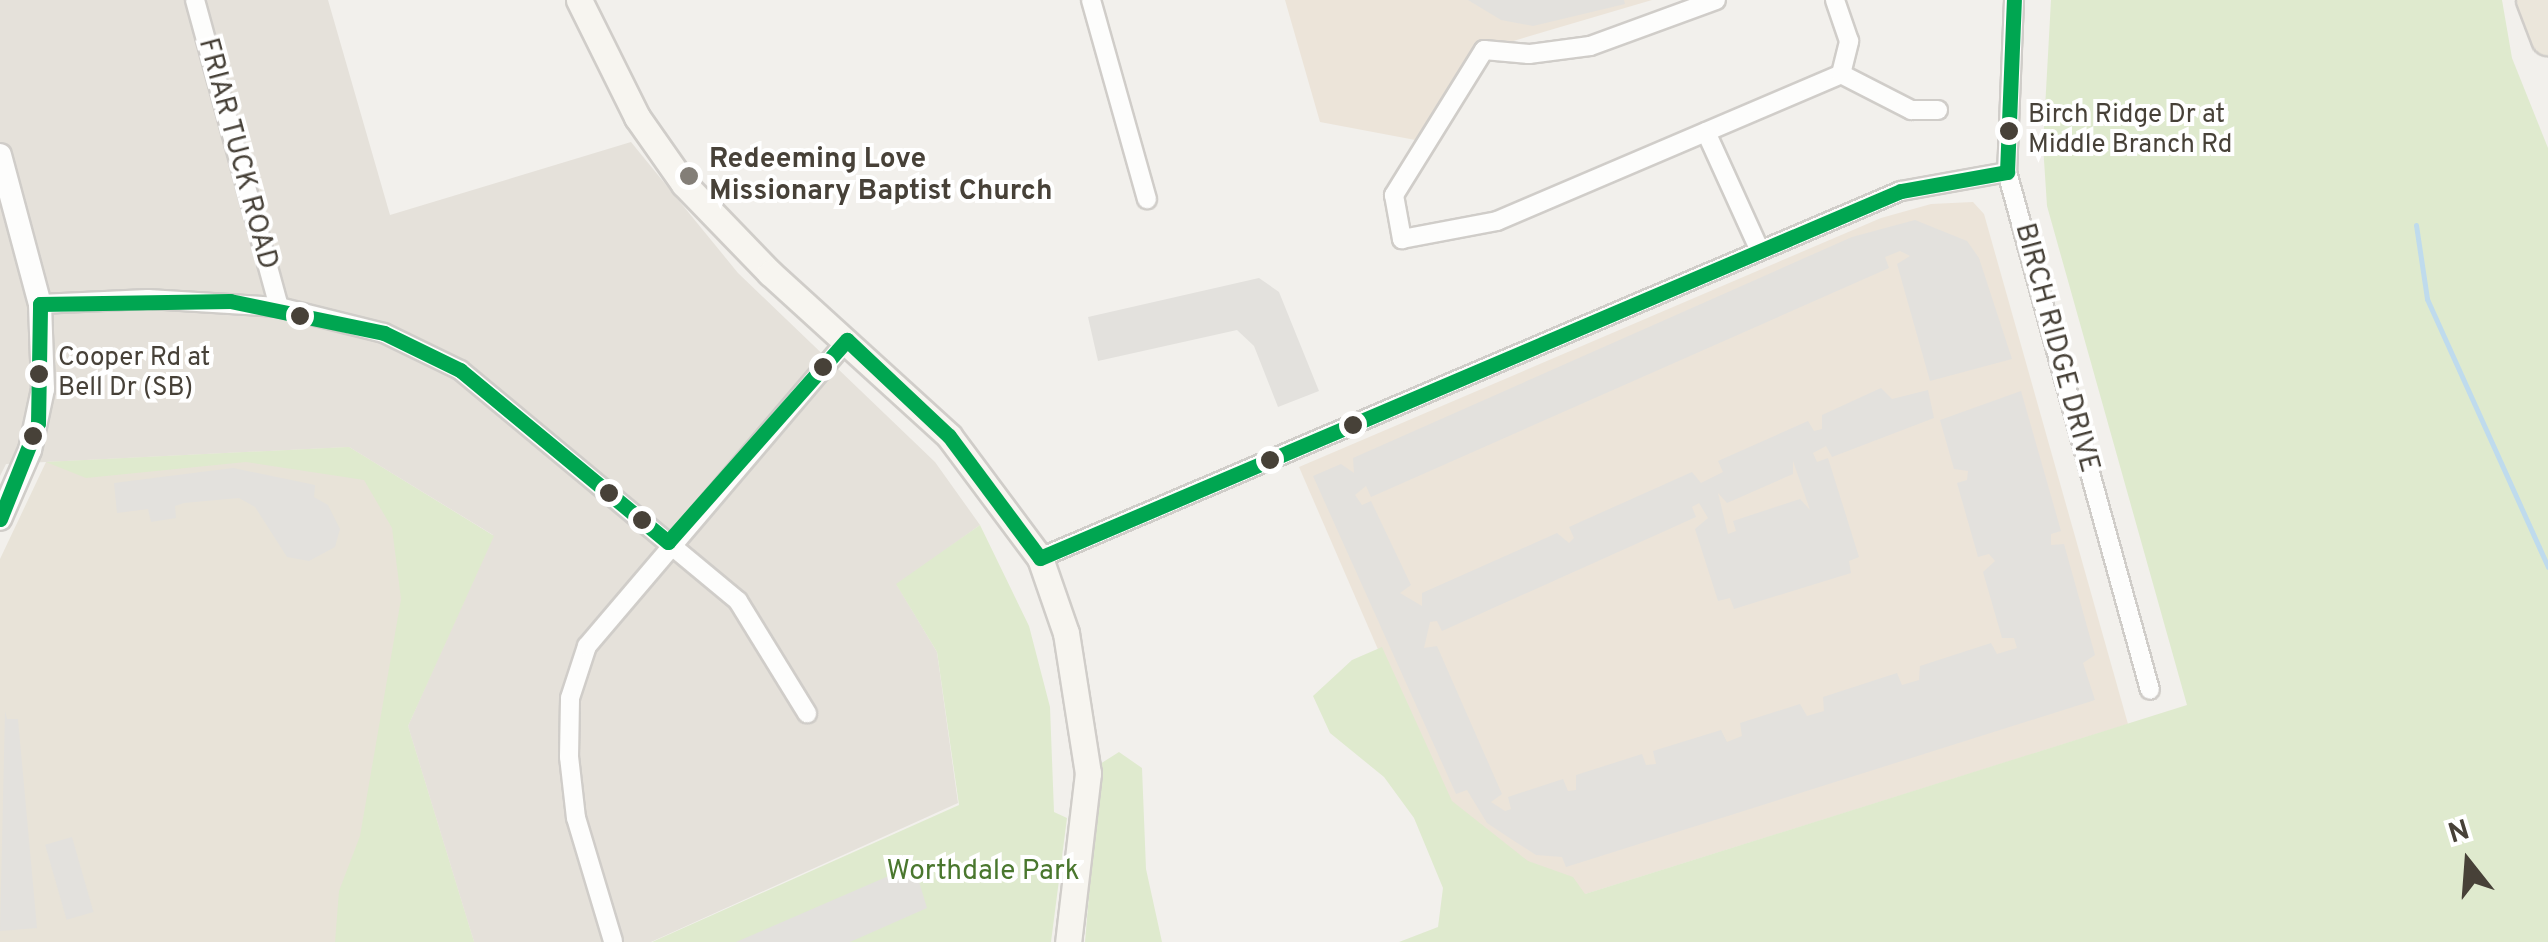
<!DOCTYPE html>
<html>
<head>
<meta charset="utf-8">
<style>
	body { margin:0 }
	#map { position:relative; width:2548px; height:942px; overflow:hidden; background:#f2f0ec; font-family:Overpass,sans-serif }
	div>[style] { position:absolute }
	.residential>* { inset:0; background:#e5e1da }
	.commercial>* { inset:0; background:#ece4d9 }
	.education>* { inset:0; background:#e8e3d8 }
	.green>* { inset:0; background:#dfeace }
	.parking>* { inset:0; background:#e3e1dd; transform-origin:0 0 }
	.stream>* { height:5px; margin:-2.5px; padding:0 2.5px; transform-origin:2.5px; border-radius:2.5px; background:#bfdbed }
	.roads { filter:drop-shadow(2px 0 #d0cdc9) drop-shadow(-2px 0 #d0cdc9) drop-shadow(0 2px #d0cdc9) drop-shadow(0 -2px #d0cdc9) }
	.minor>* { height:18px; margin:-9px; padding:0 9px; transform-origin:9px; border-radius:9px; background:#fdfdfc }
	.tertiary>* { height:22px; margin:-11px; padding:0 11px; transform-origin:11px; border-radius:11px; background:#fdfdfc }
	.secondary>* { height:25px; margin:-12.5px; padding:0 12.5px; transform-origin:12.5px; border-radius:12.5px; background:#f7f5f0 }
	.motorway>* { height:32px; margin:-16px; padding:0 16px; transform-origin:16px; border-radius:16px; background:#ebe6db }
	.bus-1>* { height:15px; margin:-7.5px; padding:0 7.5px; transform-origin:7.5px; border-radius:7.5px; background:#00a651 }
	.dots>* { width:28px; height:28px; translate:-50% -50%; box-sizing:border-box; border:5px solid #fff; border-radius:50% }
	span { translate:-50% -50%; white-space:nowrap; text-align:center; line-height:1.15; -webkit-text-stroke:8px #fff; paint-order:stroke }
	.bus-label { font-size:26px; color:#474138 }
	.left { translate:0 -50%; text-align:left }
	.street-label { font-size:28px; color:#474138 }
	.poi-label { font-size:28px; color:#474138; font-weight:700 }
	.park-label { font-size:28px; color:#4a772e }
	.north { position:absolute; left:2418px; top:812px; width:100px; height:100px; -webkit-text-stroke:8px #fff; paint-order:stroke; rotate:343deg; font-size:28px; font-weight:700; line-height:40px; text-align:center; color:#474138 }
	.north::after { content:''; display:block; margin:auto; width:35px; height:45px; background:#474138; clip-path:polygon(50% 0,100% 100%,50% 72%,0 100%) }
</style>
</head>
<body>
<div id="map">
	<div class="residential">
		<i style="clip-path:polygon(0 0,328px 0,390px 215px,631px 142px,738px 273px,935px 462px,980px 525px,897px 585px,937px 652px,958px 803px,651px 942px,474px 942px,408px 726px,493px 535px,349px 447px,6px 464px,0 476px)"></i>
	</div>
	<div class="commercial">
		<i style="clip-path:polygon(1285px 0,1652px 0,1476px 52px,1426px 142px,1320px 122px)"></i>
		<i style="clip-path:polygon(1973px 202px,1984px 214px,2128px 724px,1496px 922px,1299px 467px,1881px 218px,1931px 204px)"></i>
	</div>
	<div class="education">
		<i style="clip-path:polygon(349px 447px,494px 536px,408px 726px,474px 942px,0 942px,0 559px,46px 462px)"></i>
	</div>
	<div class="green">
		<i style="clip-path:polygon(2051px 0,2502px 0,2512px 58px,2548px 148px,2548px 942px,1399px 942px,1438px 927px,1443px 888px,1414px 818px,1384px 777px,1330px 733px,1313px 696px,1352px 660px,1382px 647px,1452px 801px,1528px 861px,1573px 877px,1585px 894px,2187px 705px,2047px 206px,2043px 145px)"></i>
		<i style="clip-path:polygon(349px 447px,494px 536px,408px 726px,474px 942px,335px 942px,339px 891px,360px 836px,401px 599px,392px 528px,364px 480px,246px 462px,86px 478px,46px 462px)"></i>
		<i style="clip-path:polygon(980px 525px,1029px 626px,1050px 707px,1054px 812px,1067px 818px,1051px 942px,652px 942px,959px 805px,937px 652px,896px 584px)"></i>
		<i style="clip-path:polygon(1119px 752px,1142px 768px,1146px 869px,1162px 942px,1085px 942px,1100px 764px)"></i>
	</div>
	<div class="parking">
		<i style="clip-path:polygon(1468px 0,1624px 0,1625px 4px,1533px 26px,1501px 20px)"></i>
		<i style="clip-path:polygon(evenodd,1915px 220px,1967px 241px,1979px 258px,2012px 359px,1930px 381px,1897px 264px,1910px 256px,1900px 251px,1885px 257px,1889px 268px,1371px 497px,1366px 486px,1355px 495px,1362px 505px,1371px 501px,1411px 585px,1400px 593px,1422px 606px,1422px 593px,1557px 533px,1569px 543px,1574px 538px,1569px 527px,1692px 472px,1701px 483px,1723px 472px,1718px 461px,1808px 421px,1814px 431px,1822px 429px,1822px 415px,1881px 388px,1892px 399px,1928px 390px,1934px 418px,1832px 457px,1826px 446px,1813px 453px,1817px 462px,1828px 458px,1859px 557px,1849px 561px,1851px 573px,1734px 609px,1730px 598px,1718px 601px,1695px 529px,1708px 518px,1699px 503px,1692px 507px,1696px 517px,1442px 631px,1437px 621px,1430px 622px,1424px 648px,1437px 646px,1502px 794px,1491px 802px,1505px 811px,1511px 809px,1508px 797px,1563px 779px,1568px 791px,1576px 790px,1576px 775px,1642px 754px,1646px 765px,1656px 764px,1653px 751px,1721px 730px,1727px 742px,1742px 736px,1740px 723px,1800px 704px,1807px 716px,1824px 711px,1823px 697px,1897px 673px,1902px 685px,1919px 680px,1920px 666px,1991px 643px,1997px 654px,2017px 648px,2014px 638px,2002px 638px,1983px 572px,1995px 561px,1989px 554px,1978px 557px,1957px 483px,1967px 480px,1968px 471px,1954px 469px,1940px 420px,2021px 391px,2061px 531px,2051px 534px,2051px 545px,2064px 544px,2095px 655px,2083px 663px,2095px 700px,1566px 867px,1562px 857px,1536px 855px,1511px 839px,1487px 823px,1467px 790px,1456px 794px,1313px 476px,1341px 464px,1354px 473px,1353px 458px,1852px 237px,1915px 220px,1793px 461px,1810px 510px,1800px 499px,1733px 521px,1736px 531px,1728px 534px,1718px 493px,1727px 503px,1793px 474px,1793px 461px)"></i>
		<i style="clip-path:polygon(1259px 278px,1279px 292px,1319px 391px,1278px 407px,1254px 346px,1237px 330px,1098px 361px,1088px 317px)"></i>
		<i style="clip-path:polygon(233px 468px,315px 485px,314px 497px,328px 505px,340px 529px,335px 547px,309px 561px,287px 557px,255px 507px,239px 498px,184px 503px,175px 506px,176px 518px,151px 522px,148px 509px,117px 513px,114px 483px)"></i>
		<i style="clip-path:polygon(5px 711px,7px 719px,18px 719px,37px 928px,0 931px)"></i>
		<i style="left:72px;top:837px;width:78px;height:28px;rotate:74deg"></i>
		<i style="clip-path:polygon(914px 865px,927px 908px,850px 942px,736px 942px)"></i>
	</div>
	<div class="stream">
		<i style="left:2416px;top:225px;width:75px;rotate:81.5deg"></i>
		<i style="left:2427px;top:299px;width:294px;rotate:65.7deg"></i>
	</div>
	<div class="roads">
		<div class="minor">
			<i style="left:195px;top:0;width:318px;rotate:74.7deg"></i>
			<i style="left:1091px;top:0;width:207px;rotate:74.3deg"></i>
			<i style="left:1716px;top:0;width:134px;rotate:159.9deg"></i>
			<i style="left:1590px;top:46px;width:62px;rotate:172.5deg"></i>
			<i style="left:1529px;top:54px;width:45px;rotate:-174.9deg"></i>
			<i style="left:1484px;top:50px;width:171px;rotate:121.8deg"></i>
			<i style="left:1394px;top:195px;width:45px;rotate:79.7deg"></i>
			<i style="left:1402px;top:239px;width:97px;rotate:-10.7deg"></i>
			<i style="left:1497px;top:221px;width:374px;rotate:-23.1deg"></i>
			<i style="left:1841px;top:74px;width:34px;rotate:-76deg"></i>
			<i style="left:1849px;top:41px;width:43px;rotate:-108.9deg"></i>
			<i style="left:2014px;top:0;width:172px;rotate:92.3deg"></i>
			<i style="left:2007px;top:172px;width:537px;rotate:74.57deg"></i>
			<i style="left:1841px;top:74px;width:79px;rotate:27.2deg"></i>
			<i style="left:1911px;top:110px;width:27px"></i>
			<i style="left:1706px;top:132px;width:128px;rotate:65.6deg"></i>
			<i style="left:40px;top:304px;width:108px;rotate:-2.7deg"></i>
			<i style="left:148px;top:299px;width:131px;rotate:3.5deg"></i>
			<i style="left:279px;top:307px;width:108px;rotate:13.9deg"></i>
			<i style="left:384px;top:333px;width:85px;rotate:26deg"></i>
			<i style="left:460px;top:370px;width:361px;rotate:39.7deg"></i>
			<i style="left:738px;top:601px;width:132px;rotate:58.4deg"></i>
			<i style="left:1040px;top:558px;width:936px;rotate:-23.09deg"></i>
			<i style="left:1901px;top:191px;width:108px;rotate:-10.2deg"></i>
			<i style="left:613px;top:941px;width:128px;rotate:-106.7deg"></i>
			<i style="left:576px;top:818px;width:61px;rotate:-96.5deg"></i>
			<i style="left:569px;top:757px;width:59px;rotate:-89deg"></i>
			<i style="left:570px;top:698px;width:55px;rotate:-71.9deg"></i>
			<i style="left:587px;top:646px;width:402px;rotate:-49.6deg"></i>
		</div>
		<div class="tertiary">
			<i style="left:0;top:155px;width:154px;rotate:75deg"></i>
			<i style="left:40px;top:304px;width:85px;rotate:88deg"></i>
			<i style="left:43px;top:389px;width:62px;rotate:102deg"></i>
			<i style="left:30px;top:450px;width:75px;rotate:113.5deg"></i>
		</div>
		<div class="secondary">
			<i style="left:579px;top:0;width:131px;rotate:63.6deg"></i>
			<i style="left:637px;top:117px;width:82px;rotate:55deg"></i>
			<i style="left:684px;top:184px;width:124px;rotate:46deg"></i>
			<i style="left:770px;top:273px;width:242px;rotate:42.3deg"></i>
			<i style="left:949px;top:436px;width:152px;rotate:53.3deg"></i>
			<i style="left:1040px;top:558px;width:79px;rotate:70.9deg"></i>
			<i style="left:1066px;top:633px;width:142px;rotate:81.1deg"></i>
			<i style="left:1088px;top:773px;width:170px;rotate:96.7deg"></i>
		</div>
		<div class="motorway">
			<i style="left:2533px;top:0;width:42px;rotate:69deg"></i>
		</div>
	</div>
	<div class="bus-1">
		<i style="left:0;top:519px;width:103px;rotate:-68.4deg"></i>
		<i style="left:38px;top:423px;width:119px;rotate:-89deg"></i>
		<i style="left:40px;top:304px;width:190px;rotate:-0.9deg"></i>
		<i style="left:230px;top:301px;width:157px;rotate:11.7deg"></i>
		<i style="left:384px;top:333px;width:85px;rotate:26deg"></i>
		<i style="left:460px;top:370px;width:270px;rotate:39.6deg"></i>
		<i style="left:668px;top:542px;width:270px;rotate:-48.5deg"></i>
		<i style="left:847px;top:340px;width:140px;rotate:43.3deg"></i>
		<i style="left:949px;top:436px;width:152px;rotate:53.3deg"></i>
		<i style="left:1040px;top:558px;width:936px;rotate:-23.09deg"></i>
		<i style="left:1901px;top:191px;width:108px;rotate:-10.2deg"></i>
		<i style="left:2007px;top:172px;width:172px;rotate:-87.7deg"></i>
	</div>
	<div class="dots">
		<i style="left:2009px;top:131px;background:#474138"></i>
		<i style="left:689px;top:176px;background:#837e77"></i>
		<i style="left:300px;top:316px;background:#474138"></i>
		<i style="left:823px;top:367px;background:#474138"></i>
		<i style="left:39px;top:374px;background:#474138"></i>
		<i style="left:1353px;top:425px;background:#474138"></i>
		<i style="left:33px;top:436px;background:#474138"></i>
		<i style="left:1270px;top:460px;background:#474138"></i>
		<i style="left:609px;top:493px;background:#474138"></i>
		<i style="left:642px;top:520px;background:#474138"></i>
	</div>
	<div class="bus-label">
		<span class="left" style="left:2028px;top:131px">Birch Ridge Dr at<br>Middle Branch Rd</span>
		<span class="left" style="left:58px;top:374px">Cooper Rd at<br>Bell Dr (SB)</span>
	</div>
	<div class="street-label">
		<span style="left:237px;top:154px;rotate:75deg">FRIAR TUCK ROAD</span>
		<span style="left:2056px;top:348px;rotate:75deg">BIRCH RIDGE DRIVE</span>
	</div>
	<div class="poi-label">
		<span class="left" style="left:709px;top:176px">Redeeming Love<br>Missionary Baptist Church</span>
	</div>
	<div class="park-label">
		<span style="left:983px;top:872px">Worthdale Park</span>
	</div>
	<div class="north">N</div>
</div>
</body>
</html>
